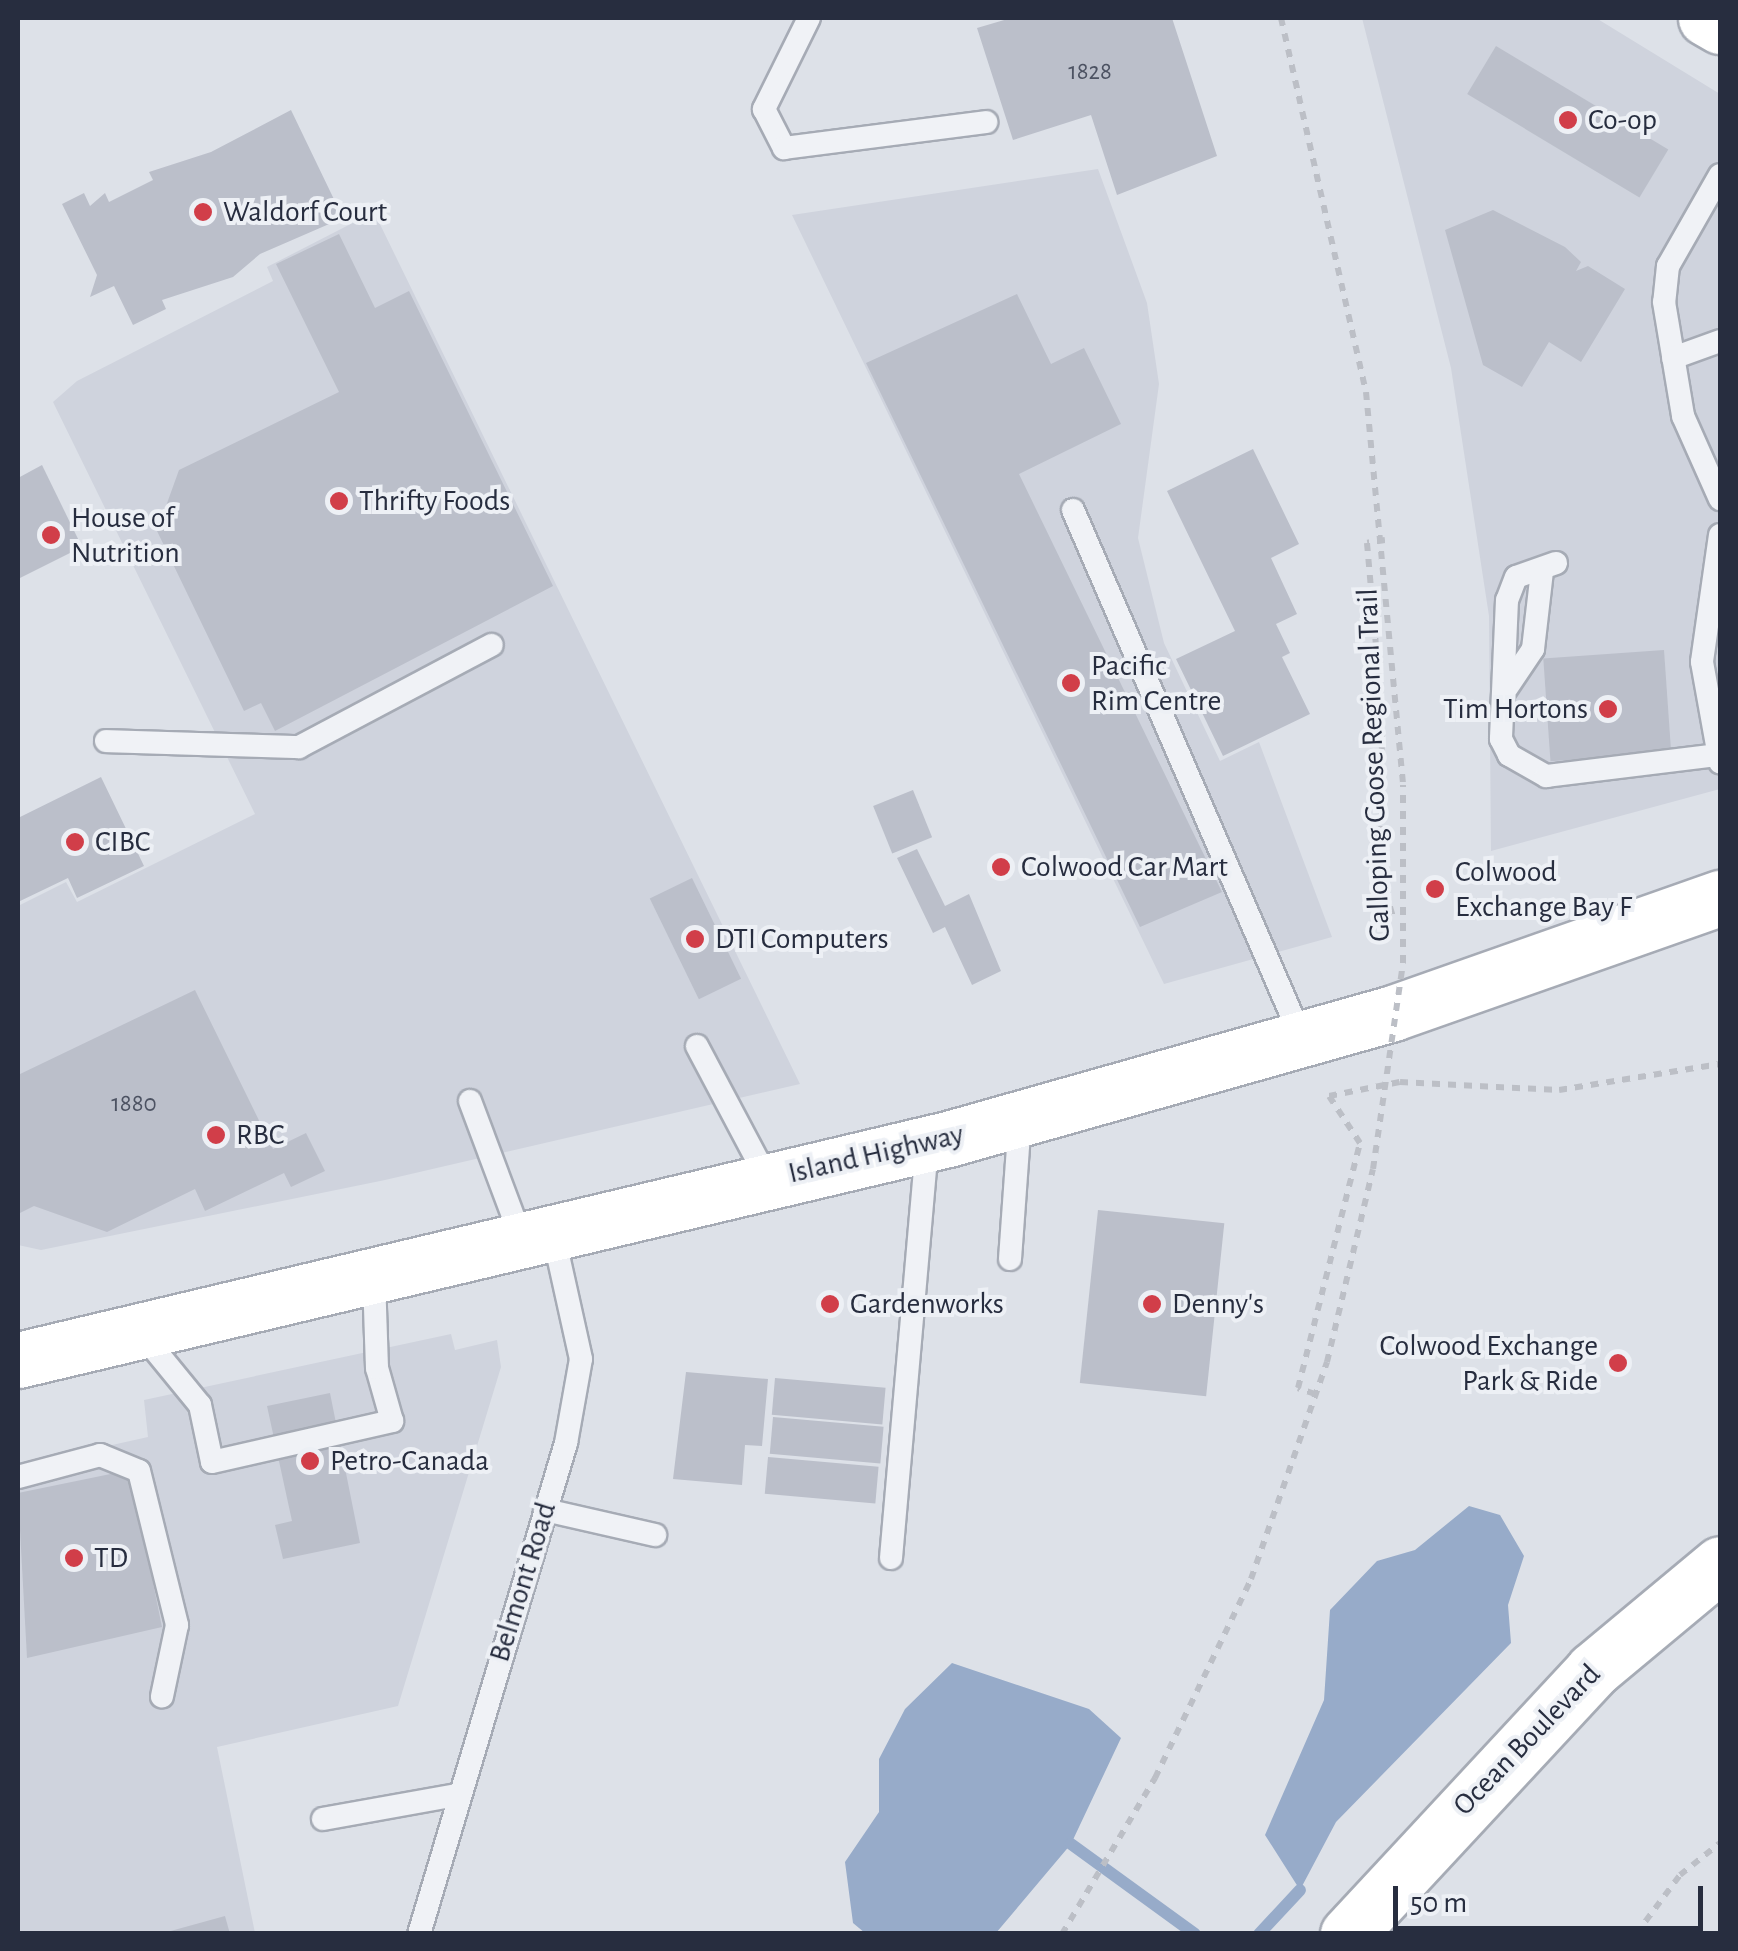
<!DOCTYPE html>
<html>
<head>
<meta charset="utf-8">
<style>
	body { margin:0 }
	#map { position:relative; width:1738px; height:1951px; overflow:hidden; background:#dde1e8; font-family:"Alegreya Sans",sans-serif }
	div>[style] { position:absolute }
	.built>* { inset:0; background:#cfd3dd }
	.water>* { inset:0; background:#97abc9 }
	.stream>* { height:12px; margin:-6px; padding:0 6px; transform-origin:6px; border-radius:6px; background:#97abc9 }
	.building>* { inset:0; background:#bbbfca; transform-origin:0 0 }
	.path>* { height:6px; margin-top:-3px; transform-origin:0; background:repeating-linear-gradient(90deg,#bcbfc6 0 8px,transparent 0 16px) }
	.roads { filter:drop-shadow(2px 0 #a6abb5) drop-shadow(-2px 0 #a6abb5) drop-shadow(0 2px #a6abb5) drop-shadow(0 -2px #a6abb5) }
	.lane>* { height:22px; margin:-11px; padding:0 11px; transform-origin:11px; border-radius:11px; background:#f0f2f6 }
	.secondary>* { height:55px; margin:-27.5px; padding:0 27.5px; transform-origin:27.5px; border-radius:27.5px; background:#fff }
	.primary>* { height:55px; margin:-27.5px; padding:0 27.5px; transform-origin:27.5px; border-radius:27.5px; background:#fff }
	.path-bridge>* { height:6px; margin-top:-3px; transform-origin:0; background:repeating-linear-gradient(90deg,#bcbfc6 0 8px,transparent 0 16px) }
	.dots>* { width:28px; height:28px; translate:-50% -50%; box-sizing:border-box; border:5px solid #edf0f5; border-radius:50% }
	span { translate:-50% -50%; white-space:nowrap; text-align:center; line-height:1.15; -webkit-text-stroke:8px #edf0f5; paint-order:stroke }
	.number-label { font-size:25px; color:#4c5262 }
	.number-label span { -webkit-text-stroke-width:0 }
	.poi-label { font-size:30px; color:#272d3f }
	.left { translate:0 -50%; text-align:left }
	.right { translate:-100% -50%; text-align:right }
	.street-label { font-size:30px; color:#272d3f }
	.frame { position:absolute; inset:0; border:20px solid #272d3f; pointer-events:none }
	.scale { position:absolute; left:1393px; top:1886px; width:310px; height:45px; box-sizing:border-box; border:5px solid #272d3f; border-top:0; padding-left:12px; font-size:30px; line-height:35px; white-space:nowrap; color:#272d3f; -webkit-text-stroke:8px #edf0f5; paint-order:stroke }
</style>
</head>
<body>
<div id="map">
	<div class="built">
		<i style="clip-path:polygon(1362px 18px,1596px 18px,1720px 94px,1720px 789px,1491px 851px,1489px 616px,1451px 368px)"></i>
		<i style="clip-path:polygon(1098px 169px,1147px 303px,1159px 384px,1138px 538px,1164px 643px,1220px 761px,1259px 742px,1332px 937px,1164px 984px,792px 215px)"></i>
		<i style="clip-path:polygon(374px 212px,800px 1084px,385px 1180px,41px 1250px,18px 1245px,18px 906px,66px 882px,77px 902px,255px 814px,53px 402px,77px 381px,273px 281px,267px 267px)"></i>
		<i style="clip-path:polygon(451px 1334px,455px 1350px,497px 1340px,501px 1367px,398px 1706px,217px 1747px,255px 1933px,18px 1933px,18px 1466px,148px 1437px,144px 1400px)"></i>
	</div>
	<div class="water">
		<i style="clip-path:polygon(1469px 1506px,1500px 1515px,1524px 1556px,1508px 1605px,1511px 1643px,1336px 1822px,1300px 1890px,1265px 1835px,1324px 1700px,1330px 1610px,1377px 1561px,1415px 1550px)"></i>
		<i style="clip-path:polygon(952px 1663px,1089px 1709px,1121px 1738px,1071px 1844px,996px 1933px,865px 1933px,853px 1923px,845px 1862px,879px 1812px,879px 1759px,905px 1709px)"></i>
	</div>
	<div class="stream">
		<i style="left:1071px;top:1844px;width:153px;rotate:36deg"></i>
		<i style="left:1259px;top:1934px;width:60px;rotate:-47deg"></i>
	</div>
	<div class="building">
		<i style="clip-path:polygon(1011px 18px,1172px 18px,1217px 156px,1117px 195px,1091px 115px,1013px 140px,977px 28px)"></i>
		<i style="left:1496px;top:46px;width:201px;height:56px;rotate:31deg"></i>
		<i style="clip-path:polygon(291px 110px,343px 218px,260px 254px,233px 277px,162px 300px,166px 309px,133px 325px,114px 286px,90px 297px,97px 275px,62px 204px,84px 193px,90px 206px,105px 193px,109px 202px,153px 180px,149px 172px,211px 152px)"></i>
		<i style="clip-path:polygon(1493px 210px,1565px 247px,1581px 262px,1576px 271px,1588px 266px,1625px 289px,1581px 362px,1549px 342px,1522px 387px,1483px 365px,1445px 230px)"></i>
		<i style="clip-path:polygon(339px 234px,375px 308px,409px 291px,553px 586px,275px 731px,261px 703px,244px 711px,157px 531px,179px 470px,339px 392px,276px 264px)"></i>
		<i style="clip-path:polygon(1017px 294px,1051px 364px,1084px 348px,1121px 424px,1019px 474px,1222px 892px,1140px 927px,866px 363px)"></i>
		<i style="clip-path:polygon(1253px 449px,1299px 544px,1271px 558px,1297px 614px,1276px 624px,1290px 653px,1282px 657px,1310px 714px,1223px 756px,1176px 659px,1235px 631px,1167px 491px)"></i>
		<i style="clip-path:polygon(42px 465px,82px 547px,18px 579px,18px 478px)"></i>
		<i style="left:1664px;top:650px;width:103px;height:121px;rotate:86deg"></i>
		<i style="clip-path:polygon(101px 777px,144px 866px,77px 898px,68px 878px,18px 902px,18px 818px)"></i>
		<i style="left:913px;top:790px;width:51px;height:43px;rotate:68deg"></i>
		<i style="clip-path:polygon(917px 849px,945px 906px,969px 894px,1001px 971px,972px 985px,945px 927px,933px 933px,897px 858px)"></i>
		<i style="left:692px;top:878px;width:112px;height:47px;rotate:64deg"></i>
		<i style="clip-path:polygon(195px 990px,273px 1149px,306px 1133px,325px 1171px,291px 1187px,284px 1173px,205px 1211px,195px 1189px,107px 1232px,34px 1206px,18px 1214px,18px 1075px)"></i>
		<i style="left:1098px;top:1210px;width:127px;height:174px;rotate:6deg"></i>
		<i style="clip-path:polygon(686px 1372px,768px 1379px,762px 1446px,745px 1445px,742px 1485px,673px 1479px)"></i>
		<i style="left:775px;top:1378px;width:111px;height:37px;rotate:5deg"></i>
		<i style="clip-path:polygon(330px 1393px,360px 1543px,283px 1559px,275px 1525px,292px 1521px,267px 1406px)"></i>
		<i style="left:773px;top:1417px;width:111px;height:37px;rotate:5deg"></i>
		<i style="left:768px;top:1457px;width:111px;height:37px;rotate:5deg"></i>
		<i style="clip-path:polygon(130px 1470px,162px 1627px,27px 1658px,18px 1493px)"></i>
		<i style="clip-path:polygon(225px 1916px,230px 1934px,167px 1934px,167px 1932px)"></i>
	</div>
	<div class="path">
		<i style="left:1281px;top:18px;width:384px;rotate:77.2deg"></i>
		<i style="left:1366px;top:392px;width:395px;rotate:84.6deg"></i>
		<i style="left:1385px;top:540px;width:18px;rotate:171deg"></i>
		<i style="left:1367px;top:543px;width:172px;rotate:85deg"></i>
		<i style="left:1382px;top:714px;width:162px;rotate:90.4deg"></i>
		<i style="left:1381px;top:876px;width:43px;rotate:73.7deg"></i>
		<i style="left:1315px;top:1394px;width:18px;rotate:-161deg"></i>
		<i style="left:1298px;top:1388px;width:253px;rotate:-75.8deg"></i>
		<i style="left:1360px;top:1143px;width:56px;rotate:-123.4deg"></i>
		<i style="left:1329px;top:1096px;width:72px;rotate:-11.2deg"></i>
		<i style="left:1400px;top:1082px;width:159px;rotate:2.9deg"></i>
		<i style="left:1559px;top:1090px;width:163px;rotate:-9.2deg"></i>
		<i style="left:1062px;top:1934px;width:182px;rotate:-59.2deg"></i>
		<i style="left:1155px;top:1778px;width:221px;rotate:-64.2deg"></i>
		<i style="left:1251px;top:1579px;width:230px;rotate:-70.7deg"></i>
		<i style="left:1327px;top:1362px;width:198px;rotate:-76.6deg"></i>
		<i style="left:1636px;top:1934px;width:74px;rotate:-53.3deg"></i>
		<i style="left:1680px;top:1875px;width:51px;rotate:-38.7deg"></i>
	</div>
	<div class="roads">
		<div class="lane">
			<i style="left:809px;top:18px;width:102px;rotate:116.3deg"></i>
			<i style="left:764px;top:109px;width:44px;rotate:62.9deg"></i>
			<i style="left:784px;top:148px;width:204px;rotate:-7.3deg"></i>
			<i style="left:1720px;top:175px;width:105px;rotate:119.7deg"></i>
			<i style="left:1668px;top:266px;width:36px;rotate:96deg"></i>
			<i style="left:1664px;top:302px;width:116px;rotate:80.5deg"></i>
			<i style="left:1683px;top:416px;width:91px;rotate:66deg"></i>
			<i style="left:1673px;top:358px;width:50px;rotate:-19.9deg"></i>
			<i style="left:1073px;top:510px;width:576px;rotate:66.59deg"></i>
			<i style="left:1720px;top:535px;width:128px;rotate:98.1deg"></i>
			<i style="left:1702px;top:662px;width:102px;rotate:79.8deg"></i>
			<i style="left:1556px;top:563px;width:42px;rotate:160.7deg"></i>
			<i style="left:1516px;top:577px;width:25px;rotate:111deg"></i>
			<i style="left:1507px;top:600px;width:139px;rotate:92.5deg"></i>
			<i style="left:1501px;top:739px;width:18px;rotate:63deg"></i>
			<i style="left:1509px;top:755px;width:43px;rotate:29.6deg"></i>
			<i style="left:1546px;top:776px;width:173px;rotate:-7deg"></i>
			<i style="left:1504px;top:692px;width:52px;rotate:-56deg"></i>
			<i style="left:1533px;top:649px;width:79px;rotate:-83.4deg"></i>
			<i style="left:106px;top:741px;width:193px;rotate:1.8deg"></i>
			<i style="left:299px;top:747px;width:218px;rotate:-27.9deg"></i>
			<i style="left:697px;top:1046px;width:149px;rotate:62.1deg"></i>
			<i style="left:470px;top:1101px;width:143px;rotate:69.5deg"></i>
			<i style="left:1010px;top:1259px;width:140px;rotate:-85.9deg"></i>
			<i style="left:141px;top:1333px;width:93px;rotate:50.7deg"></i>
			<i style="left:200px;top:1405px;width:58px;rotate:78.1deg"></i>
			<i style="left:212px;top:1462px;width:185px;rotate:-12.8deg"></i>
			<i style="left:392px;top:1421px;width:55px;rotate:-105.8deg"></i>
			<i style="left:377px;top:1368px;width:92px;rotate:-91.9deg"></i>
			<i style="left:18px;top:1477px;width:85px;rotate:-15deg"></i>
			<i style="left:100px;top:1455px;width:42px;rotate:22.3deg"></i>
			<i style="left:139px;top:1471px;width:159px;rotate:76.1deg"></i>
			<i style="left:177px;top:1625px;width:73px;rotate:101.9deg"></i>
			<i style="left:545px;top:1510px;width:113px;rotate:12.8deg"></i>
			<i style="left:891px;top:1558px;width:416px;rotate:-85deg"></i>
			<i style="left:323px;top:1819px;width:136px;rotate:-10.2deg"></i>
			<i style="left:419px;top:1934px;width:513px;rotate:-73.33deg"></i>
			<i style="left:566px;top:1443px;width:85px;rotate:-79.9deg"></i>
			<i style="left:581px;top:1359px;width:129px;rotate:-102.5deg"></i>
		</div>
		<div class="secondary">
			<i style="left:1706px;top:18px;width:16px;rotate:30deg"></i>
			<i style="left:1348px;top:1934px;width:360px;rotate:-47.1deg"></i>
			<i style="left:1593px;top:1670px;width:165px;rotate:-39.8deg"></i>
		</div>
		<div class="primary">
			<i style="left:18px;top:1360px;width:956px;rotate:-13.37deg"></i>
			<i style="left:948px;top:1139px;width:462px;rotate:-15.8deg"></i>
			<i style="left:1393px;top:1013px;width:347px;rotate:-19.4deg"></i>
		</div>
	</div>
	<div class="path-bridge">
		<i style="left:1373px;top:1169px;width:208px;rotate:-81.7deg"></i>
		<i style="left:1403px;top:963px;width:178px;rotate:-90deg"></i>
	</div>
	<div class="dots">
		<i style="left:1568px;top:120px;background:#d13e49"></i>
		<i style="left:203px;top:212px;background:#d13e49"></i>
		<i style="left:339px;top:501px;background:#d13e49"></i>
		<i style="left:51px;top:535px;background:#d13e49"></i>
		<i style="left:1071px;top:683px;background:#d13e49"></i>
		<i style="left:1608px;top:709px;background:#d13e49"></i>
		<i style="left:75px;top:842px;background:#d13e49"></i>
		<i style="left:1001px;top:867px;background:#d13e49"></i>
		<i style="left:1435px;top:889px;background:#d13e49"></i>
		<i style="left:695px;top:939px;background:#d13e49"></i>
		<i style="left:216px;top:1135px;background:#d13e49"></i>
		<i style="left:830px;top:1304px;background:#d13e49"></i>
		<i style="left:1152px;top:1304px;background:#d13e49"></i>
		<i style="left:1618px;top:1363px;background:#d13e49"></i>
		<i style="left:310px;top:1461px;background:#d13e49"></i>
		<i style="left:74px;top:1558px;background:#d13e49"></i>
	</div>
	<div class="number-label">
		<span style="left:1090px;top:72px">1828</span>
		<span style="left:134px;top:1104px">1880</span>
	</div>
	<div class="poi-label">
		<span class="left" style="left:1588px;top:120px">Co-op</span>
		<span class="left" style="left:223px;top:212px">Waldorf Court</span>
		<span class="left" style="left:359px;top:501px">Thrifty Foods</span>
		<span class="left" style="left:71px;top:535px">House of<br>Nutrition</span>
		<span class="left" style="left:1091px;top:683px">Pacific<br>Rim Centre</span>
		<span class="right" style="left:1588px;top:709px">Tim Hortons</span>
		<span class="left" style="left:95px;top:842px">CIBC</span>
		<span class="left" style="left:1021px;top:867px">Colwood Car Mart</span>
		<span class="left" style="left:1455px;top:889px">Colwood<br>Exchange Bay F</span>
		<span class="left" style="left:715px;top:939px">DTI Computers</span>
		<span class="left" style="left:236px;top:1135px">RBC</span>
		<span class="left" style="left:850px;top:1304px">Gardenworks</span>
		<span class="left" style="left:1172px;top:1304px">Denny's</span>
		<span class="right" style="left:1598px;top:1363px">Colwood Exchange<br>Park &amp; Ride</span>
		<span class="left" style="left:330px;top:1461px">Petro-Canada</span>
		<span class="left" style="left:94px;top:1558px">TD</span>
	</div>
	<div class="street-label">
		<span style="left:1374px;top:765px;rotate:-92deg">Galloping Goose Regional Trail</span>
		<span style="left:876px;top:1154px;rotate:-13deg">Island Highway</span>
		<span style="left:523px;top:1582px;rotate:-73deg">Belmont Road</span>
		<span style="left:1527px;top:1740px;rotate:-46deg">Ocean Boulevard</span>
	</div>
	<div class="frame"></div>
	<div class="scale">50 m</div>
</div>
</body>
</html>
